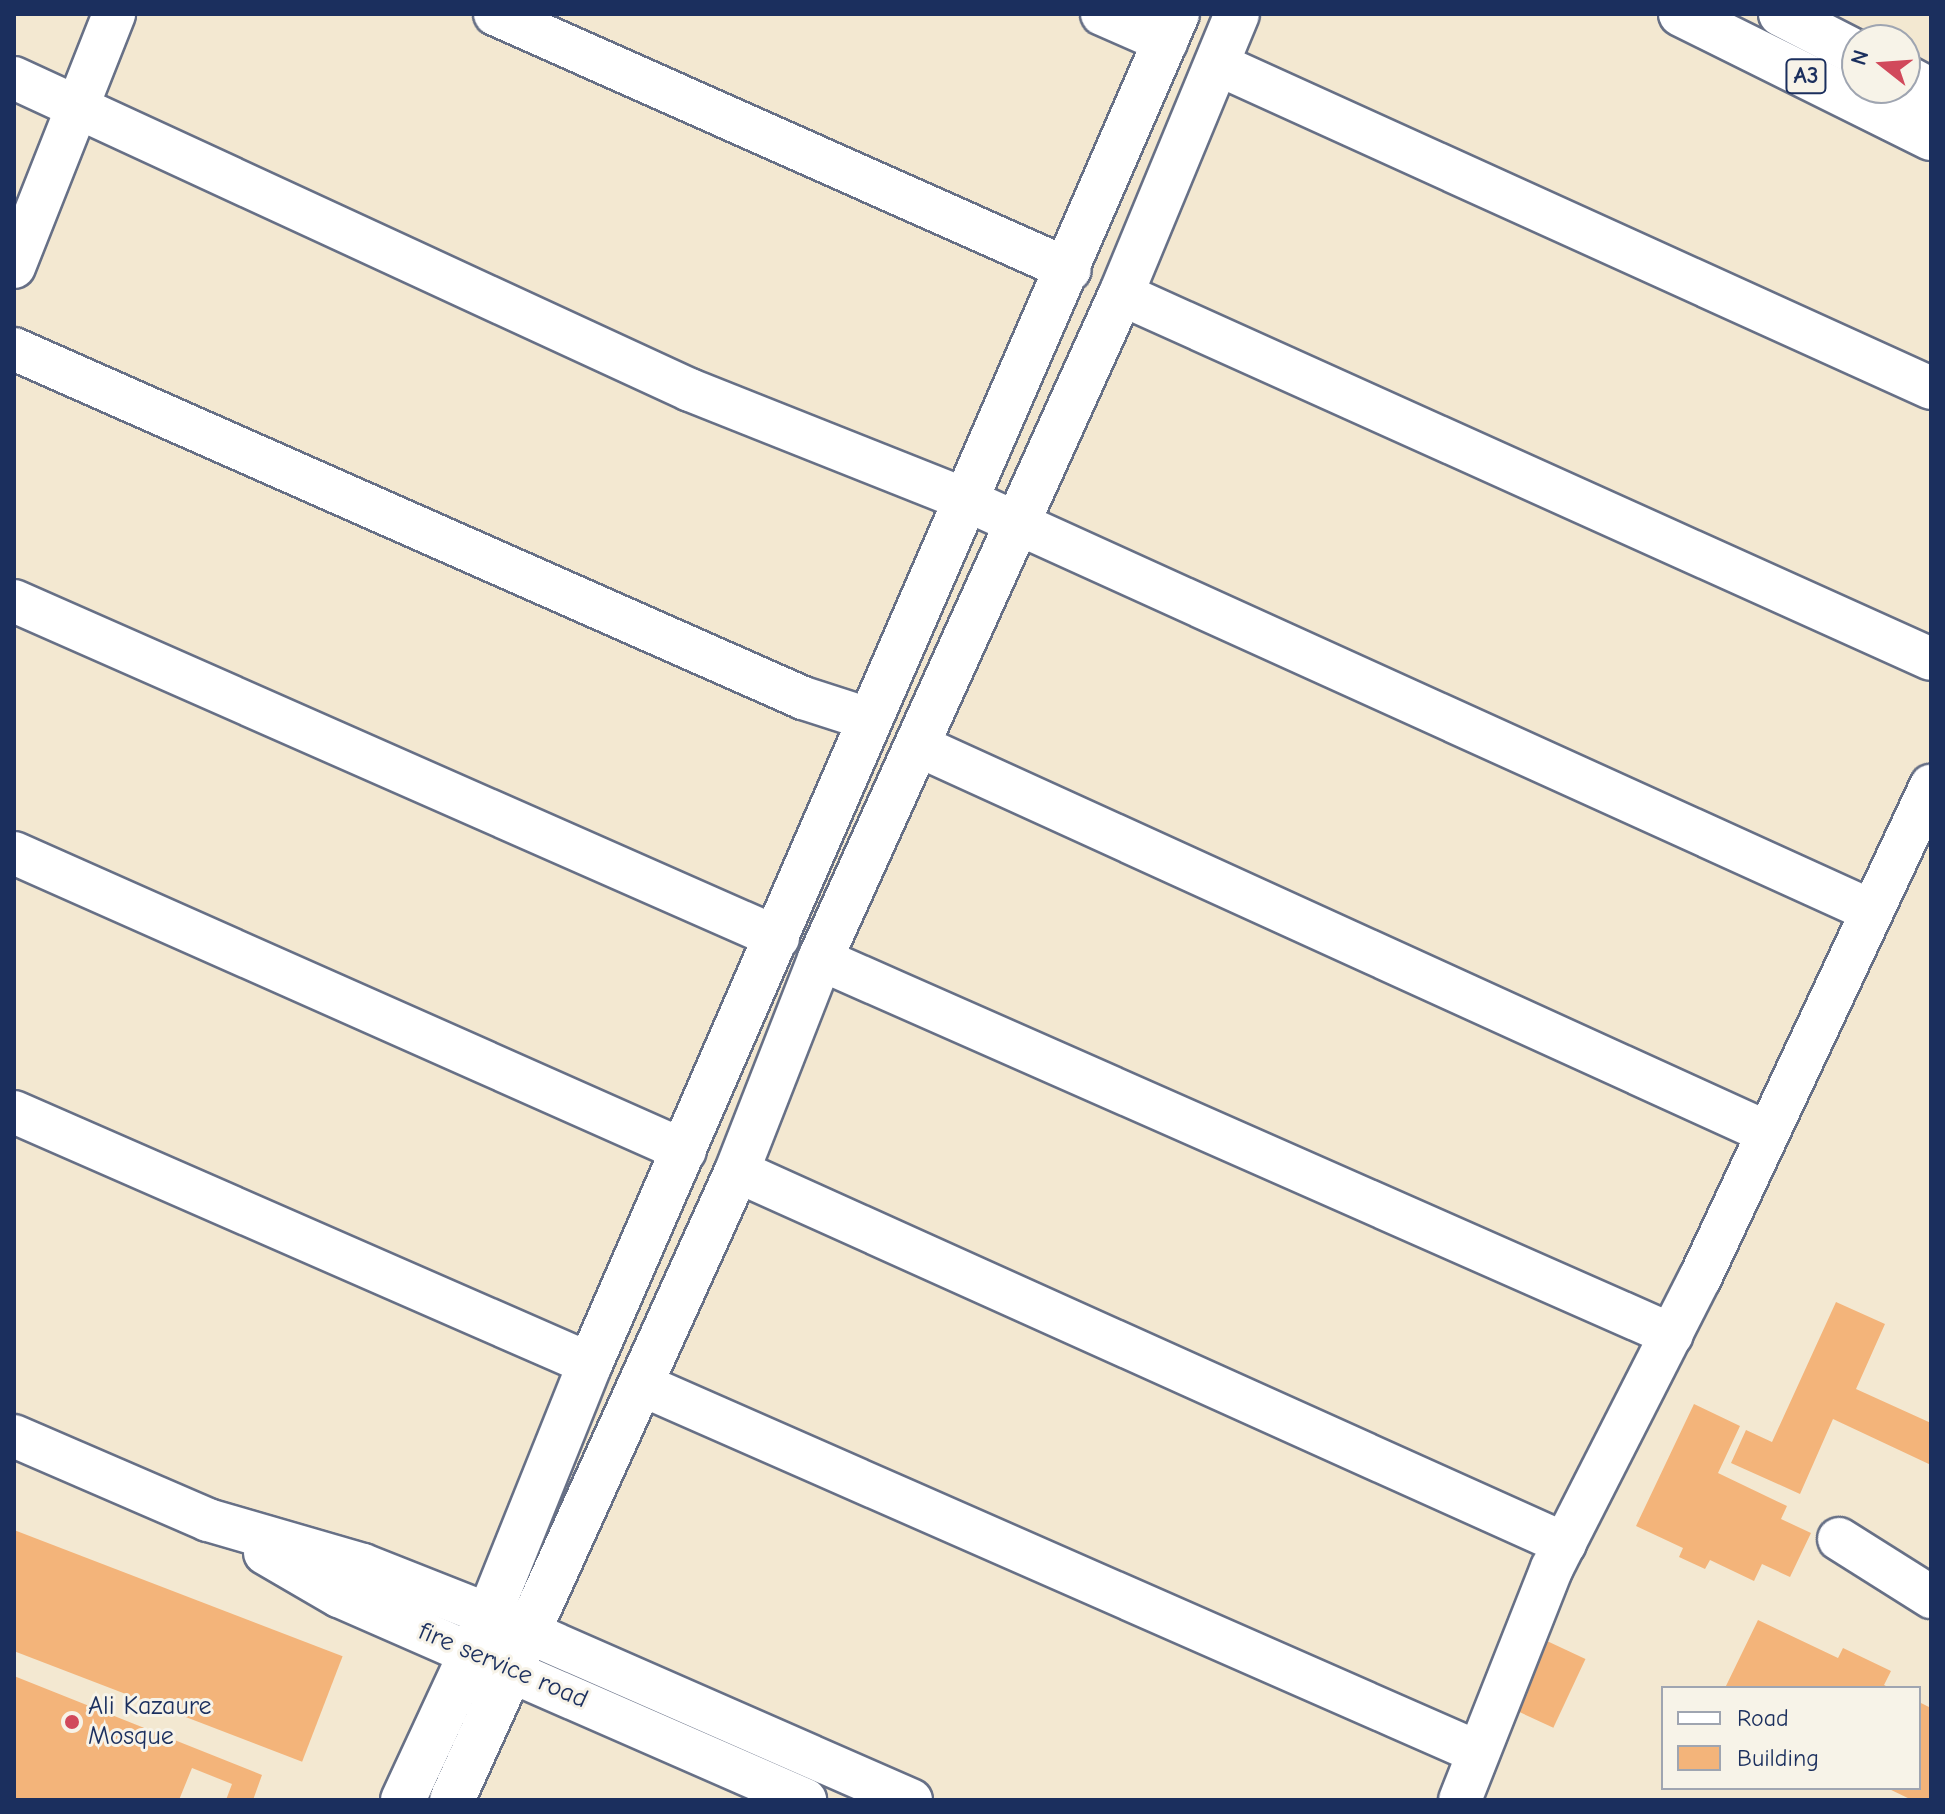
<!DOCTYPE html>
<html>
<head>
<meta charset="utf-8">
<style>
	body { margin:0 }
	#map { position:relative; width:1945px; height:1814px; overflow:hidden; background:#f3e8d1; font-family:"Comic Neue",sans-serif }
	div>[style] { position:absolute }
	.building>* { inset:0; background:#f3b47a; transform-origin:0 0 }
	.roads { filter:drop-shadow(2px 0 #677086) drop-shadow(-2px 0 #677086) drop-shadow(0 2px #677086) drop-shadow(0 -2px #677086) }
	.minor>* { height:42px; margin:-21px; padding:0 21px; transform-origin:21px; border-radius:21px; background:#fff }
	.major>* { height:44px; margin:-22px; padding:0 22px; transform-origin:22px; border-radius:22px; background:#fff }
	.highway>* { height:44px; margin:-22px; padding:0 22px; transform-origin:22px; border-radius:22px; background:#fff }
	.dots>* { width:22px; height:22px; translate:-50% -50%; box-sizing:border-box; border:4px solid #f7f3e8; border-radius:50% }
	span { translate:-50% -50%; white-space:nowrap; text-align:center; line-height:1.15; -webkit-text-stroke:6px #f7f3e8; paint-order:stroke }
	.shield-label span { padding:2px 6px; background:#f7f3e8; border:2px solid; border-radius:6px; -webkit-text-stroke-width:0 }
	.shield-label { font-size:24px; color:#1b2f5e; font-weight:700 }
	.street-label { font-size:26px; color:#1b2f5e }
	.poi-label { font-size:26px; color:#1b2f5e }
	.left { translate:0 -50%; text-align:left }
	.frame { position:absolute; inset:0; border:16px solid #1b2f5e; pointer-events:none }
	.legend { position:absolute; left:1661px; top:1686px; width:260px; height:104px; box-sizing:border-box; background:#f7f3e8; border:2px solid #9fa5b1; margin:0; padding:10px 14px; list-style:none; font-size:24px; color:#1b2f5e }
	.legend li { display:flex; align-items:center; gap:16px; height:40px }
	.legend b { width:40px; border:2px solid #9fa5b1 }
	.north { position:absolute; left:1841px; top:24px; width:80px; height:80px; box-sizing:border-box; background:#f7f3e8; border:2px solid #9fa5b1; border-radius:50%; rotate:287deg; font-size:22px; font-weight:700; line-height:32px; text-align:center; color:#1b2f5e }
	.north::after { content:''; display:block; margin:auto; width:28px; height:36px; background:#d1495b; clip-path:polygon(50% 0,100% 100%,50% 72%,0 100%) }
</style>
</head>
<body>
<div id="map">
	<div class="building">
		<i style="clip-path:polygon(1836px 1302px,1885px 1324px,1856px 1389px,1931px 1423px,1931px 1465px,1833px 1419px,1800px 1494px,1731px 1463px,1746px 1430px,1772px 1442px)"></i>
		<i style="clip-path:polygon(1694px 1404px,1740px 1426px,1718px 1473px,1787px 1506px,1781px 1519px,1811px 1533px,1790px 1577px,1762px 1564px,1754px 1581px,1710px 1560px,1705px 1569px,1679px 1557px,1683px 1548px,1636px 1526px)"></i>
		<i style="left:14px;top:1530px;width:352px;height:113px;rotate:21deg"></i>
		<i style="clip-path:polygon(1758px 1620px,1838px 1658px,1843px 1648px,1891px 1671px,1884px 1685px,1890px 1688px,1725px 1688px)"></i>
		<i style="left:1532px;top:1634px;width:59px;height:76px;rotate:25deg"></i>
		<i style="clip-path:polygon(14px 1676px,262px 1775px,253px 1800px,226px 1800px,232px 1784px,192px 1768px,179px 1800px,14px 1800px)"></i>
		<i style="clip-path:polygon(1919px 1702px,1931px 1708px,1931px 1800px,1912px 1800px,1887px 1788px,1919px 1788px)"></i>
	</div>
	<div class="roads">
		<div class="minor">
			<i style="left:495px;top:14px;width:629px;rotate:24deg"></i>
			<i style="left:1102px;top:14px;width:70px;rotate:23.6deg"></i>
			<i style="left:1217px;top:64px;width:784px;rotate:24.41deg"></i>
			<i style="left:14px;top:78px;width:745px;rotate:24.78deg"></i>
			<i style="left:690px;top:390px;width:295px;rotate:21.7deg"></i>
			<i style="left:964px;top:499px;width:997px;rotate:24.41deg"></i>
			<i style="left:14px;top:267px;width:272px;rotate:-68.4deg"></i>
			<i style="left:1121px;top:294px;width:888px;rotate:24.26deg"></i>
			<i style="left:14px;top:349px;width:863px;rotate:23.86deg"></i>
			<i style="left:803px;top:698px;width:68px;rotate:17.9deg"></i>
			<i style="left:14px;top:601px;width:835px;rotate:23.8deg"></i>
			<i style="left:919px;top:746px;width:933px;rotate:24.5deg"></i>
			<i style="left:14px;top:853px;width:734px;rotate:23.95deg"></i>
			<i style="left:820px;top:959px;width:931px;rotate:23.81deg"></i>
			<i style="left:14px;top:1112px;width:629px;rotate:23.63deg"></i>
			<i style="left:737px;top:1171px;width:908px;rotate:24.25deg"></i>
			<i style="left:640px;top:1384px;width:914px;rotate:23.73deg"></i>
			<i style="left:14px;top:1436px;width:211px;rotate:23.4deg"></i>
			<i style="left:208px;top:1520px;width:161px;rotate:16.2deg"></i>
			<i style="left:363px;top:1565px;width:136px;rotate:21.6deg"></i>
			<i style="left:489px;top:1615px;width:461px;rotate:23.7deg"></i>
			<i style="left:1839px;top:1539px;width:109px;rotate:32.2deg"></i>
			<i style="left:265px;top:1553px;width:86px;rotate:30.2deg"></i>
			<i style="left:339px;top:1596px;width:509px;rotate:23.64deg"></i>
			<i style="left:1460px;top:1800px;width:250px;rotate:-68.4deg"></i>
			<i style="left:1552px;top:1568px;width:326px;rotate:-63deg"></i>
			<i style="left:1700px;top:1278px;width:544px;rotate:-64.85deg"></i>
		</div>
		<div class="major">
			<i style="left:403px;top:1800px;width:204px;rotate:-65.1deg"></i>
			<i style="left:489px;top:1615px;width:271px;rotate:-68.1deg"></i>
			<i style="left:590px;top:1364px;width:1472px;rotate:-66.5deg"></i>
			<i style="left:452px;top:1800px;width:691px;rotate:-65.62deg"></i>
			<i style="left:737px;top:1171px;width:228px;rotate:-68.6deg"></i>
			<i style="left:820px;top:959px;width:730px;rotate:-65.65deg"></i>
			<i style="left:1121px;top:294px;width:303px;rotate:-67.5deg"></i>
		</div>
		<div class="highway">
			<i style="left:1681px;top:14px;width:279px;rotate:26.4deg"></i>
			<i style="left:1781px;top:14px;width:85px;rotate:27.2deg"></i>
			<i style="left:1905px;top:77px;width:30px;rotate:28deg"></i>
		</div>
	</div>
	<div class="dots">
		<i style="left:72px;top:1722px;background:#d1495b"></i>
	</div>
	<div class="shield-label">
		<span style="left:1806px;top:76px">A3</span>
	</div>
	<div class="street-label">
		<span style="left:503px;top:1666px;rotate:23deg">fire service road</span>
	</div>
	<div class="poi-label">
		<span class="left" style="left:88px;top:1722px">Ali Kazaure<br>Mosque</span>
	</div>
	<div class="frame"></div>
	<ul class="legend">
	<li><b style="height:10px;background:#fff"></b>Road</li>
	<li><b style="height:22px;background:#f3b47a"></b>Building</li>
	</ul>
	<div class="north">N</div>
</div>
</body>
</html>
